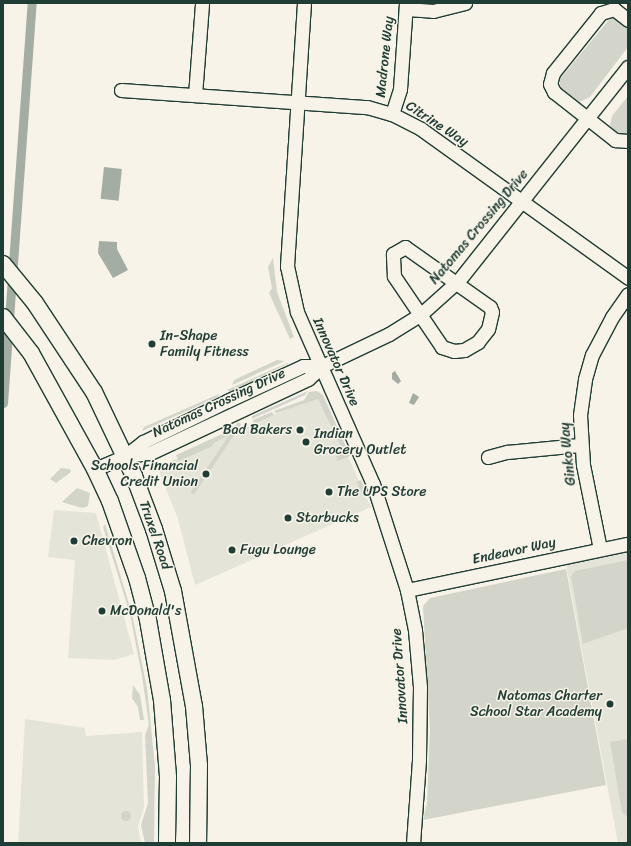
<!DOCTYPE html>
<html>
<head>
<meta charset="utf-8">
<style>
	body { margin:0 }
	#map { position:relative; width:631px; height:846px; overflow:hidden; background:#f7f3e8; font-family:Sriracha,sans-serif }
	div>[style] { position:absolute }
	.built>* { inset:0; background:#e5e4d9 }
	.green>* { inset:0; background:#d3d5ca; transform-origin:0 0 }
	.round { border-radius:50% }
	.water>* { inset:0; background:#a4ada3; transform-origin:0 0 }
	.canal>* { height:9px; margin:-4.5px; padding:0 4.5px; transform-origin:4.5px; border-radius:4.5px; background:#a4ada3 }
	.roads { filter:drop-shadow(1px 0 #1f3d34) drop-shadow(-1px 0 #1f3d34) drop-shadow(0 1px #1f3d34) drop-shadow(0 -1px #1f3d34) }
	.minor>* { height:13px; margin:-6.5px; padding:0 6.5px; transform-origin:6.5px; border-radius:6.5px; background:#f7f3e8 }
	.major>* { height:16px; margin:-8px; padding:0 8px; transform-origin:8px; border-radius:8px; background:#f7f3e8 }
	.dots>* { width:11px; height:11px; translate:-50% -50%; box-sizing:border-box; border:2px solid #f7f3e8; border-radius:50% }
	span { translate:-50% -50%; white-space:nowrap; text-align:center; line-height:1.15; -webkit-text-stroke:3px #f7f3e8; paint-order:stroke }
	.street-label { font-size:14px; color:#1f3d34 }
	.poi-label { font-size:14px; color:#1f3d34 }
	.left { translate:0 -50%; text-align:left }
	.right { translate:-100% -50%; text-align:right }
	.frame { position:absolute; inset:0; border:4px solid #1f3d34; pointer-events:none }
</style>
</head>
<body>
<div id="map">
	<div class="built">
		<i style="clip-path:polygon(311px 398px,321px 398px,371px 507px,195px 585px,178px 519px,159px 471px,162px 465px)"></i>
		<i style="clip-path:polygon(54px 510px,96px 513px,134px 654px,114px 660px,68px 658px,75px 560px,48px 557px)"></i>
		<i style="clip-path:polygon(628px 551px,628px 843px,618px 843px,566px 565px)"></i>
		<i style="clip-path:polygon(25px 719px,85px 728px,86px 736px,142px 732px,144px 807px,138px 826px,141px 843px,18px 843px)"></i>
	</div>
	<div class="green">
		<i style="clip-path:polygon(612px 16px,628px 26px,628px 47px,590px 97px,579px 102px,561px 88px,559px 80px)"></i>
		<i style="clip-path:polygon(628px 96px,628px 136px,620px 135px,610px 126px,612px 116px)"></i>
		<i style="clip-path:polygon(273px 258px,277px 292px,294px 337px,290px 339px,269px 293px,272px 288px,268px 267px)"></i>
		<i style="clip-path:polygon(277px 360px,285px 361px,232px 385px,234px 380px)"></i>
		<i style="clip-path:polygon(287px 363px,289px 363px,230px 392px,227px 390px)"></i>
		<i style="clip-path:polygon(308px 391px,305px 395px,252px 419px,252px 416px)"></i>
		<i style="clip-path:polygon(317px 391px,323px 395px,347px 449px,343px 451px,318px 399px,276px 413px,274px 411px,304px 400px,309px 392px)"></i>
		<i style="clip-path:polygon(219px 394px,218px 397px,142px 431px,144px 427px)"></i>
		<i style="clip-path:polygon(272px 412px,274px 415px,254px 424px,253px 420px)"></i>
		<i style="left:238px;top:422px;width:4px;height:85px;rotate:34deg"></i>
		<i style="clip-path:polygon(231px 430px,233px 433px,212px 444px,213px 446px,179px 461px,176px 455px)"></i>
		<i style="left:349px;top:451px;width:5px;height:14px;rotate:68deg"></i>
		<i style="clip-path:polygon(61px 468px,70px 469px,71px 472px,56px 483px,50px 479px)"></i>
		<i style="left:361px;top:480px;width:14px;height:5px;rotate:65deg"></i>
		<i style="clip-path:polygon(77px 488px,90px 493px,88px 506px,82px 508px,62px 502px)"></i>
		<i style="clip-path:polygon(105px 524px,132px 614px,147px 688px,155px 766px,154px 843px,145px 843px,141px 825px,148px 803px,145px 735px,149px 725px,142px 676px,130px 614px,103px 527px)"></i>
		<i style="clip-path:polygon(628px 560px,628px 628px,583px 644px,571px 576px,575px 571px)"></i>
		<i style="clip-path:polygon(566px 569px,606px 785px,423px 820px,427px 803px,430px 729px,423px 606px,430px 598px)"></i>
		<i style="clip-path:polygon(133px 685px,140px 695px,144px 720px,140px 720px,138px 707px,132px 698px)"></i>
		<i style="clip-path:polygon(628px 739px,628px 818px,622px 812px,610px 742px)"></i>
		<i class="round" style="left:121px;top:811px;width:10px;height:10px"></i>
	</div>
	<div class="water">
		<i style="left:104px;top:167px;width:18px;height:32px;rotate:6deg"></i>
		<i style="clip-path:polygon(99px 241px,117px 242px,117px 249px,128px 270px,113px 278px,98px 253px)"></i>
		<i style="clip-path:polygon(395px 371px,401px 381px,398px 384px,392px 379px,392px 373px)"></i>
		<i style="clip-path:polygon(413px 393px,419px 397px,414px 405px,409px 403px)"></i>
	</div>
	<div class="canal">
		<i style="left:3px;top:403px;width:401px;rotate:-85.9deg"></i>
	</div>
	<div class="roads">
		<div class="minor">
			<i style="left:304px;top:3px;width:264px;rotate:93.7deg"></i>
			<i style="left:287px;top:266px;width:47px;rotate:77.7deg"></i>
			<i style="left:297px;top:312px;width:188px;rotate:66.2deg"></i>
			<i style="left:373px;top:484px;width:111px;rotate:72.2deg"></i>
			<i style="left:407px;top:590px;width:41px;rotate:78.7deg"></i>
			<i style="left:415px;top:630px;width:57px;rotate:85deg"></i>
			<i style="left:420px;top:687px;width:73px;rotate:90.8deg"></i>
			<i style="left:419px;top:760px;width:83px;rotate:94.1deg"></i>
			<i style="left:406px;top:9px;width:27px;rotate:4deg"></i>
			<i style="left:433px;top:11px;width:33px;rotate:-14deg"></i>
			<i style="left:628px;top:20px;width:18px;rotate:-142deg"></i>
			<i style="left:614px;top:9px;width:14px;rotate:163deg"></i>
			<i style="left:601px;top:13px;width:77px;rotate:128.7deg"></i>
			<i style="left:553px;top:73px;width:11px;rotate:105deg"></i>
			<i style="left:550px;top:84px;width:9px;rotate:63deg"></i>
			<i style="left:554px;top:92px;width:78px;rotate:38.2deg"></i>
			<i style="left:615px;top:140px;width:13px;rotate:4deg"></i>
			<i style="left:121px;top:90px;width:247px;rotate:4deg"></i>
			<i style="left:367px;top:107px;width:26px;rotate:16deg"></i>
			<i style="left:392px;top:114px;width:33px;rotate:27deg"></i>
			<i style="left:421px;top:129px;width:255px;rotate:35.7deg"></i>
			<i style="left:195px;top:95px;width:92px;rotate:-85.6deg"></i>
			<i style="left:392px;top:114px;width:26px;rotate:-72deg"></i>
			<i style="left:400px;top:89px;width:86px;rotate:-86deg"></i>
			<i style="left:405px;top:247px;width:104px;rotate:35.2deg"></i>
			<i style="left:490px;top:307px;width:5px;rotate:68deg"></i>
			<i style="left:492px;top:312px;width:17px;rotate:103deg"></i>
			<i style="left:488px;top:329px;width:16px;rotate:128deg"></i>
			<i style="left:478px;top:342px;width:16px;rotate:150deg"></i>
			<i style="left:464px;top:350px;width:10px;rotate:174deg"></i>
			<i style="left:454px;top:351px;width:13px;rotate:-162deg"></i>
			<i style="left:442px;top:347px;width:86px;rotate:-124.1deg"></i>
			<i style="left:394px;top:276px;width:22px;rotate:-93deg"></i>
			<i style="left:393px;top:254px;width:14px;rotate:-30deg"></i>
			<i style="left:125px;top:456px;width:25px;rotate:-7deg"></i>
			<i style="left:150px;top:453px;width:174px;rotate:-25.1deg"></i>
			<i style="left:308px;top:379px;width:19px;rotate:-43deg"></i>
			<i style="left:322px;top:366px;width:74px;rotate:-25.5deg"></i>
			<i style="left:389px;top:334px;width:36px;rotate:-32deg"></i>
			<i style="left:420px;top:315px;width:52px;rotate:-41.9deg"></i>
			<i style="left:459px;top:280px;width:272px;rotate:-51.6deg"></i>
			<i style="left:488px;top:457px;width:20px;rotate:-15deg"></i>
			<i style="left:507px;top:452px;width:73px;rotate:-5.5deg"></i>
			<i style="left:95px;top:469px;width:33px;rotate:-23deg"></i>
			<i style="left:125px;top:456px;width:23px;rotate:-38deg"></i>
			<i style="left:143px;top:442px;width:93px;rotate:-26deg"></i>
			<i style="left:227px;top:401px;width:84px;rotate:-24.7deg"></i>
			<i style="left:303px;top:366px;width:19px"></i>
			<i style="left:600px;top:549px;width:86px;rotate:-101.4deg"></i>
			<i style="left:583px;top:465px;width:50px;rotate:-93.4deg"></i>
			<i style="left:580px;top:415px;width:36px;rotate:-82deg"></i>
			<i style="left:585px;top:379px;width:25px;rotate:-74deg"></i>
			<i style="left:592px;top:355px;width:43px;rotate:-62.2deg"></i>
			<i style="left:612px;top:317px;width:28px;rotate:-55deg"></i>
			<i style="left:407px;top:590px;width:226px;rotate:-11.8deg"></i>
		</div>
		<div class="major">
			<i style="left:3px;top:264px;width:50px;rotate:50.6deg"></i>
			<i style="left:35px;top:303px;width:107px;rotate:56.5deg"></i>
			<i style="left:94px;top:392px;width:93px;rotate:64.5deg"></i>
			<i style="left:134px;top:476px;width:57px;rotate:69.3deg"></i>
			<i style="left:154px;top:529px;width:65px;rotate:73deg"></i>
			<i style="left:173px;top:591px;width:117px;rotate:79.7deg"></i>
			<i style="left:194px;top:706px;width:59px;rotate:85.2deg"></i>
			<i style="left:199px;top:765px;width:78px;rotate:90.7deg"></i>
			<i style="left:3px;top:317px;width:46px;rotate:52.1deg"></i>
			<i style="left:31px;top:353px;width:132px;rotate:61.1deg"></i>
			<i style="left:95px;top:469px;width:35px;rotate:65deg"></i>
			<i style="left:110px;top:501px;width:82px;rotate:70.7deg"></i>
			<i style="left:137px;top:578px;width:43px;rotate:75.3deg"></i>
			<i style="left:148px;top:620px;width:81px;rotate:80.1deg"></i>
			<i style="left:162px;top:700px;width:77px;rotate:85.5deg"></i>
			<i style="left:168px;top:777px;width:66px;rotate:90.9deg"></i>
		</div>
	</div>
	<div class="dots">
		<i style="left:152px;top:344px;background:#1f3d34"></i>
		<i style="left:300px;top:430px;background:#1f3d34"></i>
		<i style="left:306px;top:442px;background:#1f3d34"></i>
		<i style="left:206px;top:474px;background:#1f3d34"></i>
		<i style="left:329px;top:492px;background:#1f3d34"></i>
		<i style="left:288px;top:518px;background:#1f3d34"></i>
		<i style="left:74px;top:541px;background:#1f3d34"></i>
		<i style="left:232px;top:550px;background:#1f3d34"></i>
		<i style="left:102px;top:611px;background:#1f3d34"></i>
		<i style="left:610px;top:704px;background:#1f3d34"></i>
	</div>
	<div class="street-label">
		<span style="left:385px;top:57px;rotate:-84deg">Madrone Way</span>
		<span style="left:437px;top:124px;rotate:33deg">Citrine Way</span>
		<span style="left:479px;top:227px;rotate:-50deg">Natomas Crossing Drive</span>
		<span style="left:336px;top:362px;rotate:66deg">Innovator Drive</span>
		<span style="left:219px;top:403px;rotate:-25deg">Natomas Crossing Drive</span>
		<span style="left:568px;top:454px;rotate:-96deg">Ginko Way</span>
		<span style="left:155px;top:535px;rotate:71deg">Truxel Road</span>
		<span style="left:514px;top:551px;rotate:-12deg">Endeavor Way</span>
		<span style="left:400px;top:676px;rotate:-94deg">Innovator Drive</span>
	</div>
	<div class="poi-label">
		<span class="left" style="left:160px;top:344px">In-Shape<br>Family Fitness</span>
		<span class="right" style="left:292px;top:430px">Bad Bakers</span>
		<span class="left" style="left:314px;top:442px">Indian<br>Grocery Outlet</span>
		<span class="right" style="left:198px;top:474px">Schools Financial<br>Credit Union</span>
		<span class="left" style="left:337px;top:492px">The UPS Store</span>
		<span class="left" style="left:296px;top:518px">Starbucks</span>
		<span class="left" style="left:82px;top:541px">Chevron</span>
		<span class="left" style="left:240px;top:550px">Fugu Lounge</span>
		<span class="left" style="left:110px;top:611px">McDonald's</span>
		<span class="right" style="left:602px;top:704px">Natomas Charter<br>School Star Academy</span>
	</div>
	<div class="frame"></div>
</div>
</body>
</html>
